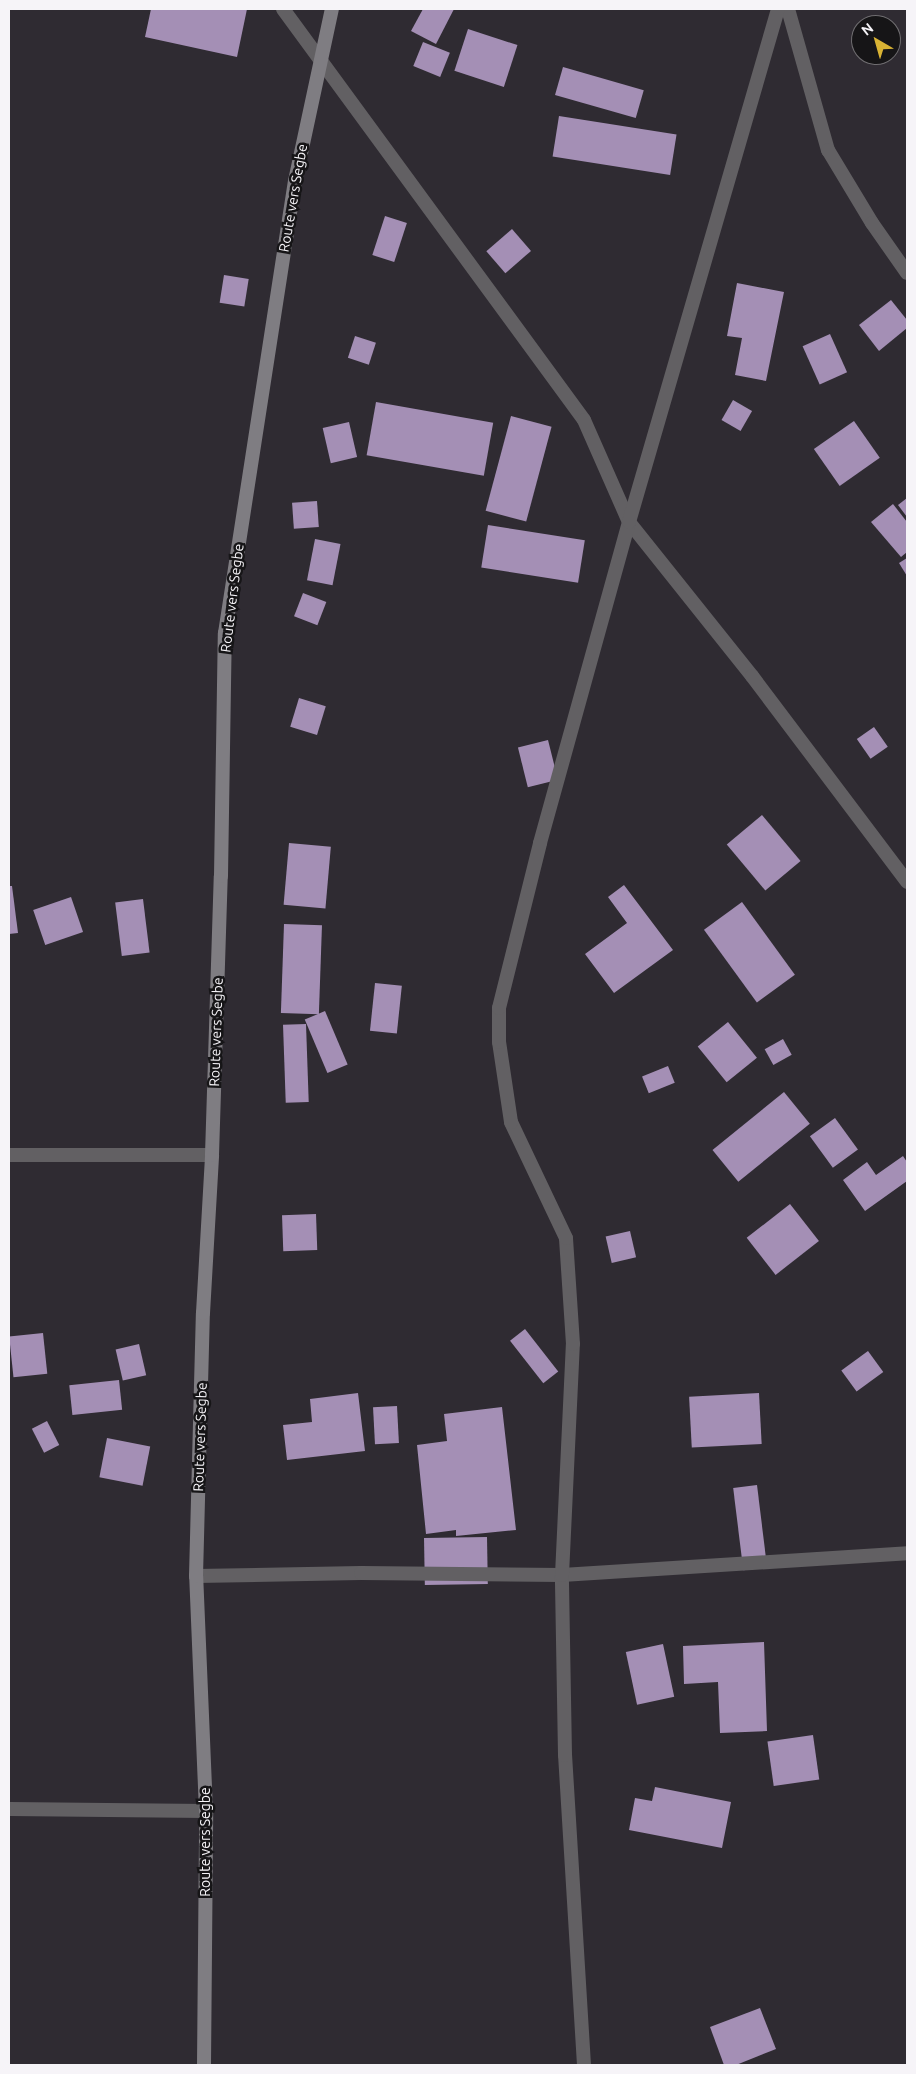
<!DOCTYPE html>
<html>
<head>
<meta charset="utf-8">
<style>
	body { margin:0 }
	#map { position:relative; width:916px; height:2074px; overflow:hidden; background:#2f2b32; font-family:Ubuntu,sans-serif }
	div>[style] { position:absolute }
	.building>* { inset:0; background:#a48fb5; transform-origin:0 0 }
	.minor>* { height:14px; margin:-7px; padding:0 7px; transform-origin:7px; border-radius:7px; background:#626063 }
	.secondary>* { height:14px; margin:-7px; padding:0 7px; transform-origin:7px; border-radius:7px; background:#7f7d82 }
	span { translate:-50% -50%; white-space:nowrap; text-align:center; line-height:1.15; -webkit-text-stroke:5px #161517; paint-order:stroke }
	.street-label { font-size:14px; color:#f6f4f8 }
	.frame { position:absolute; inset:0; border:10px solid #f6f4f8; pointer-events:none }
	.north { position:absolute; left:851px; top:15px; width:50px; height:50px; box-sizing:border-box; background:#161517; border:1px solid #706e71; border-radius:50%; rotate:322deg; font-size:14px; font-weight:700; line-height:20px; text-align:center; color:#f6f4f8 }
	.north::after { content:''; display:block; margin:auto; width:18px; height:22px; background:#d9b334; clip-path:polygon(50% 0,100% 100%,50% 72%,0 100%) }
</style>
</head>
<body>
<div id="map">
	<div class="building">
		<i style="clip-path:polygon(151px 9px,247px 9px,237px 57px,145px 37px)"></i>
		<i style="clip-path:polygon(423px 9px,454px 9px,436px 44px,411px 31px)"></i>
		<i style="left:468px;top:29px;width:52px;height:44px;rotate:18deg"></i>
		<i style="left:423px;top:42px;width:29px;height:26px;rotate:22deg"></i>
		<i style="left:563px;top:67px;width:84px;height:29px;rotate:16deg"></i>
		<i style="left:559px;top:116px;width:119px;height:41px;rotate:9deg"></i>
		<i style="left:385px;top:216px;width:23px;height:41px;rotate:18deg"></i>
		<i style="left:512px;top:229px;width:29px;height:34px;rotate:49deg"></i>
		<i style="left:224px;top:275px;width:25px;height:28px;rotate:9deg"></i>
		<i style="clip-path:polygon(737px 283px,784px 292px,766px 381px,735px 375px,742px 338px,727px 336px)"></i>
		<i style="clip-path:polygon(891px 300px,907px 320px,907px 328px,879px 351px,859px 325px)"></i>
		<i style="left:830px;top:334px;width:42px;height:30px;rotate:66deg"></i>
		<i style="left:355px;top:336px;width:22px;height:23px;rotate:18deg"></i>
		<i style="left:733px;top:400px;width:22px;height:23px;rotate:30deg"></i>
		<i style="left:376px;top:402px;width:119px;height:54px;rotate:10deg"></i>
		<i style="left:511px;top:416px;width:42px;height:98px;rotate:15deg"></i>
		<i style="left:854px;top:421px;width:45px;height:49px;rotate:55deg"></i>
		<i style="left:349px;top:422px;width:36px;height:27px;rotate:77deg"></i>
		<i style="clip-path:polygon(907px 498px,907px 517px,898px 505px)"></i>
		<i style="left:317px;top:501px;width:26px;height:25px;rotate:86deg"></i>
		<i style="clip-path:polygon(893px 504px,907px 522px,907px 552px,901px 557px,871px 522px)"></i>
		<i style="left:488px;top:525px;width:98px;height:43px;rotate:9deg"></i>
		<i style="left:315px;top:539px;width:26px;height:42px;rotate:11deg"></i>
		<i style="clip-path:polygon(907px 558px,907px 576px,899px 563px)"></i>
		<i style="left:303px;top:593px;width:25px;height:25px;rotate:21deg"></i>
		<i style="left:299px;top:698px;width:28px;height:30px;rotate:17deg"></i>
		<i style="left:874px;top:727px;width:24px;height:21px;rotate:55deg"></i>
		<i style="left:548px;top:740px;width:41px;height:31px;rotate:76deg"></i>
		<i style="left:762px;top:815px;width:60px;height:46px;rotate:50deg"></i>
		<i style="left:289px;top:843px;width:42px;height:62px;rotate:5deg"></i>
		<i style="clip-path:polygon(624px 885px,673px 950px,614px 993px,585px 954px,627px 923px,608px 897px)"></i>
		<i style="clip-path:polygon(9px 886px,12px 886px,18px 933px,9px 934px)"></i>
		<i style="left:71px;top:897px;width:37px;height:40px;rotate:71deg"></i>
		<i style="left:143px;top:899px;width:54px;height:28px;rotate:83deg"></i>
		<i style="left:742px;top:902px;width:90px;height:47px;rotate:54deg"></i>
		<i style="left:284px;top:924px;width:38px;height:89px;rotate:2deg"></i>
		<i style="left:375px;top:983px;width:27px;height:48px;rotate:6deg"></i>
		<i style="left:325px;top:1011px;width:58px;height:22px;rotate:67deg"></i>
		<i style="left:728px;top:1022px;width:46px;height:39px;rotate:51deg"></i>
		<i style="left:306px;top:1024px;width:78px;height:23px;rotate:88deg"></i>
		<i style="left:783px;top:1039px;width:18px;height:21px;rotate:61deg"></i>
		<i style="left:668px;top:1066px;width:18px;height:28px;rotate:68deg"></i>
		<i style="left:784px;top:1092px;width:41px;height:92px;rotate:51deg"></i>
		<i style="left:835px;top:1118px;width:39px;height:31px;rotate:54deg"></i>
		<i style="clip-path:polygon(903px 1156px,907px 1162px,907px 1181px,865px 1211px,843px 1180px,867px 1162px,876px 1175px)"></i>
		<i style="left:790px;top:1204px;width:47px;height:55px;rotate:52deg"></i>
		<i style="left:316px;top:1214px;width:36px;height:34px;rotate:88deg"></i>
		<i style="left:630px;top:1231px;width:27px;height:25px;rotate:77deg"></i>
		<i style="left:525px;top:1329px;width:54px;height:19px;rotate:52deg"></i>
		<i style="left:43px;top:1333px;width:41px;height:34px;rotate:84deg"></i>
		<i style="left:139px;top:1344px;width:32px;height:24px;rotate:77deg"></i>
		<i style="left:868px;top:1351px;width:26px;height:33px;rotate:54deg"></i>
		<i style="left:119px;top:1380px;width:30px;height:50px;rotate:84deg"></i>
		<i style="clip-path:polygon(358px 1393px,365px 1451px,287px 1460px,283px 1425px,312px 1422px,310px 1399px)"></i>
		<i style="left:759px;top:1393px;width:51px;height:70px;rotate:87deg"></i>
		<i style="left:397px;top:1406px;width:37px;height:24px;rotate:87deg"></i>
		<i style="clip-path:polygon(502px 1407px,516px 1530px,456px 1536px,456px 1530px,426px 1534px,417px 1445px,447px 1441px,444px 1414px)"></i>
		<i style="left:47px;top:1421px;width:27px;height:17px;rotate:63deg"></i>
		<i style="left:107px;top:1438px;width:44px;height:40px;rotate:11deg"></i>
		<i style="left:757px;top:1485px;width:83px;height:24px;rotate:83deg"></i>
		<i style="left:487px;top:1537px;width:47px;height:63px;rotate:89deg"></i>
		<i style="clip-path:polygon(764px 1642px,767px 1731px,720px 1733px,718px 1682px,684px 1684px,683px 1646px)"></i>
		<i style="left:663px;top:1644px;width:54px;height:38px;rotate:78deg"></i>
		<i style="left:813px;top:1735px;width:45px;height:46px;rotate:82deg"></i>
		<i style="clip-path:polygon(655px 1787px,731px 1802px,722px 1848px,629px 1830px,635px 1798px,652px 1801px)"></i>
		<i style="clip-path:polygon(760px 2008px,776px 2049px,736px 2065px,724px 2065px,710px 2027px)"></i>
	</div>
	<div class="minor">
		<i style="left:283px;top:9px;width:509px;rotate:53.78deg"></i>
		<i style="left:584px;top:420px;width:111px;rotate:66.2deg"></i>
		<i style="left:629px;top:522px;width:197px;rotate:51.4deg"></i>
		<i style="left:752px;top:676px;width:258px;rotate:53deg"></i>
		<i style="left:788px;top:9px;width:147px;rotate:74.2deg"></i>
		<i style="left:828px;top:150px;width:85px;rotate:58.9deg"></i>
		<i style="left:872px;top:223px;width:61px;rotate:55deg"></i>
		<i style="left:9px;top:1155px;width:203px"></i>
		<i style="left:196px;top:1576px;width:165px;rotate:-1deg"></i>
		<i style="left:361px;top:1573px;width:201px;rotate:0.6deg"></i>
		<i style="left:562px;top:1575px;width:346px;rotate:-3.6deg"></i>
		<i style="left:9px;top:1809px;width:197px;rotate:0.6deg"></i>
		<i style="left:584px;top:2065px;width:311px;rotate:-93.5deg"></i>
		<i style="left:565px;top:1755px;width:180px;rotate:-91deg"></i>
		<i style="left:562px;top:1575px;width:231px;rotate:-87.3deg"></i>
		<i style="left:573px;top:1344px;width:106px;rotate:-93.8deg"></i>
		<i style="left:566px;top:1238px;width:128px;rotate:-115.4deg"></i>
		<i style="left:511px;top:1122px;width:81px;rotate:-98.5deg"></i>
		<i style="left:499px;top:1042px;width:34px;rotate:-90deg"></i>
		<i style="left:499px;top:1008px;width:170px;rotate:-76deg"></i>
		<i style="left:540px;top:843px;width:333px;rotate:-74.5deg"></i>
		<i style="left:629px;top:522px;width:534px;rotate:-73.8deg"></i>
	</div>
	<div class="secondary">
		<i style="left:204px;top:2065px;width:254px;rotate:-89.5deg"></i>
		<i style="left:206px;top:1811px;width:235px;rotate:-92.4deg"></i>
		<i style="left:196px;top:1576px;width:263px;rotate:-88.5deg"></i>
		<i style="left:203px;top:1313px;width:158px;rotate:-86.7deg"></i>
		<i style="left:212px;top:1155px;width:279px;rotate:-88.2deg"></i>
		<i style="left:221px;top:876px;width:243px;rotate:-89.1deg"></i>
		<i style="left:225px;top:633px;width:457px;rotate:-81.2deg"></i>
		<i style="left:295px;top:181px;width:176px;rotate:-77.9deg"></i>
	</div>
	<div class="street-label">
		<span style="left:293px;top:198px;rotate:-80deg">Route vers Segbe</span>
		<span style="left:232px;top:598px;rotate:-83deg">Route vers Segbe</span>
		<span style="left:216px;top:1032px;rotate:-88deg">Route vers Segbe</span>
		<span style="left:200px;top:1437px;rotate:-88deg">Route vers Segbe</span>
		<span style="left:205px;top:1842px;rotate:-90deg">Route vers Segbe</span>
	</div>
	<div class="frame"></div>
	<div class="north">N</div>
</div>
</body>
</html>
